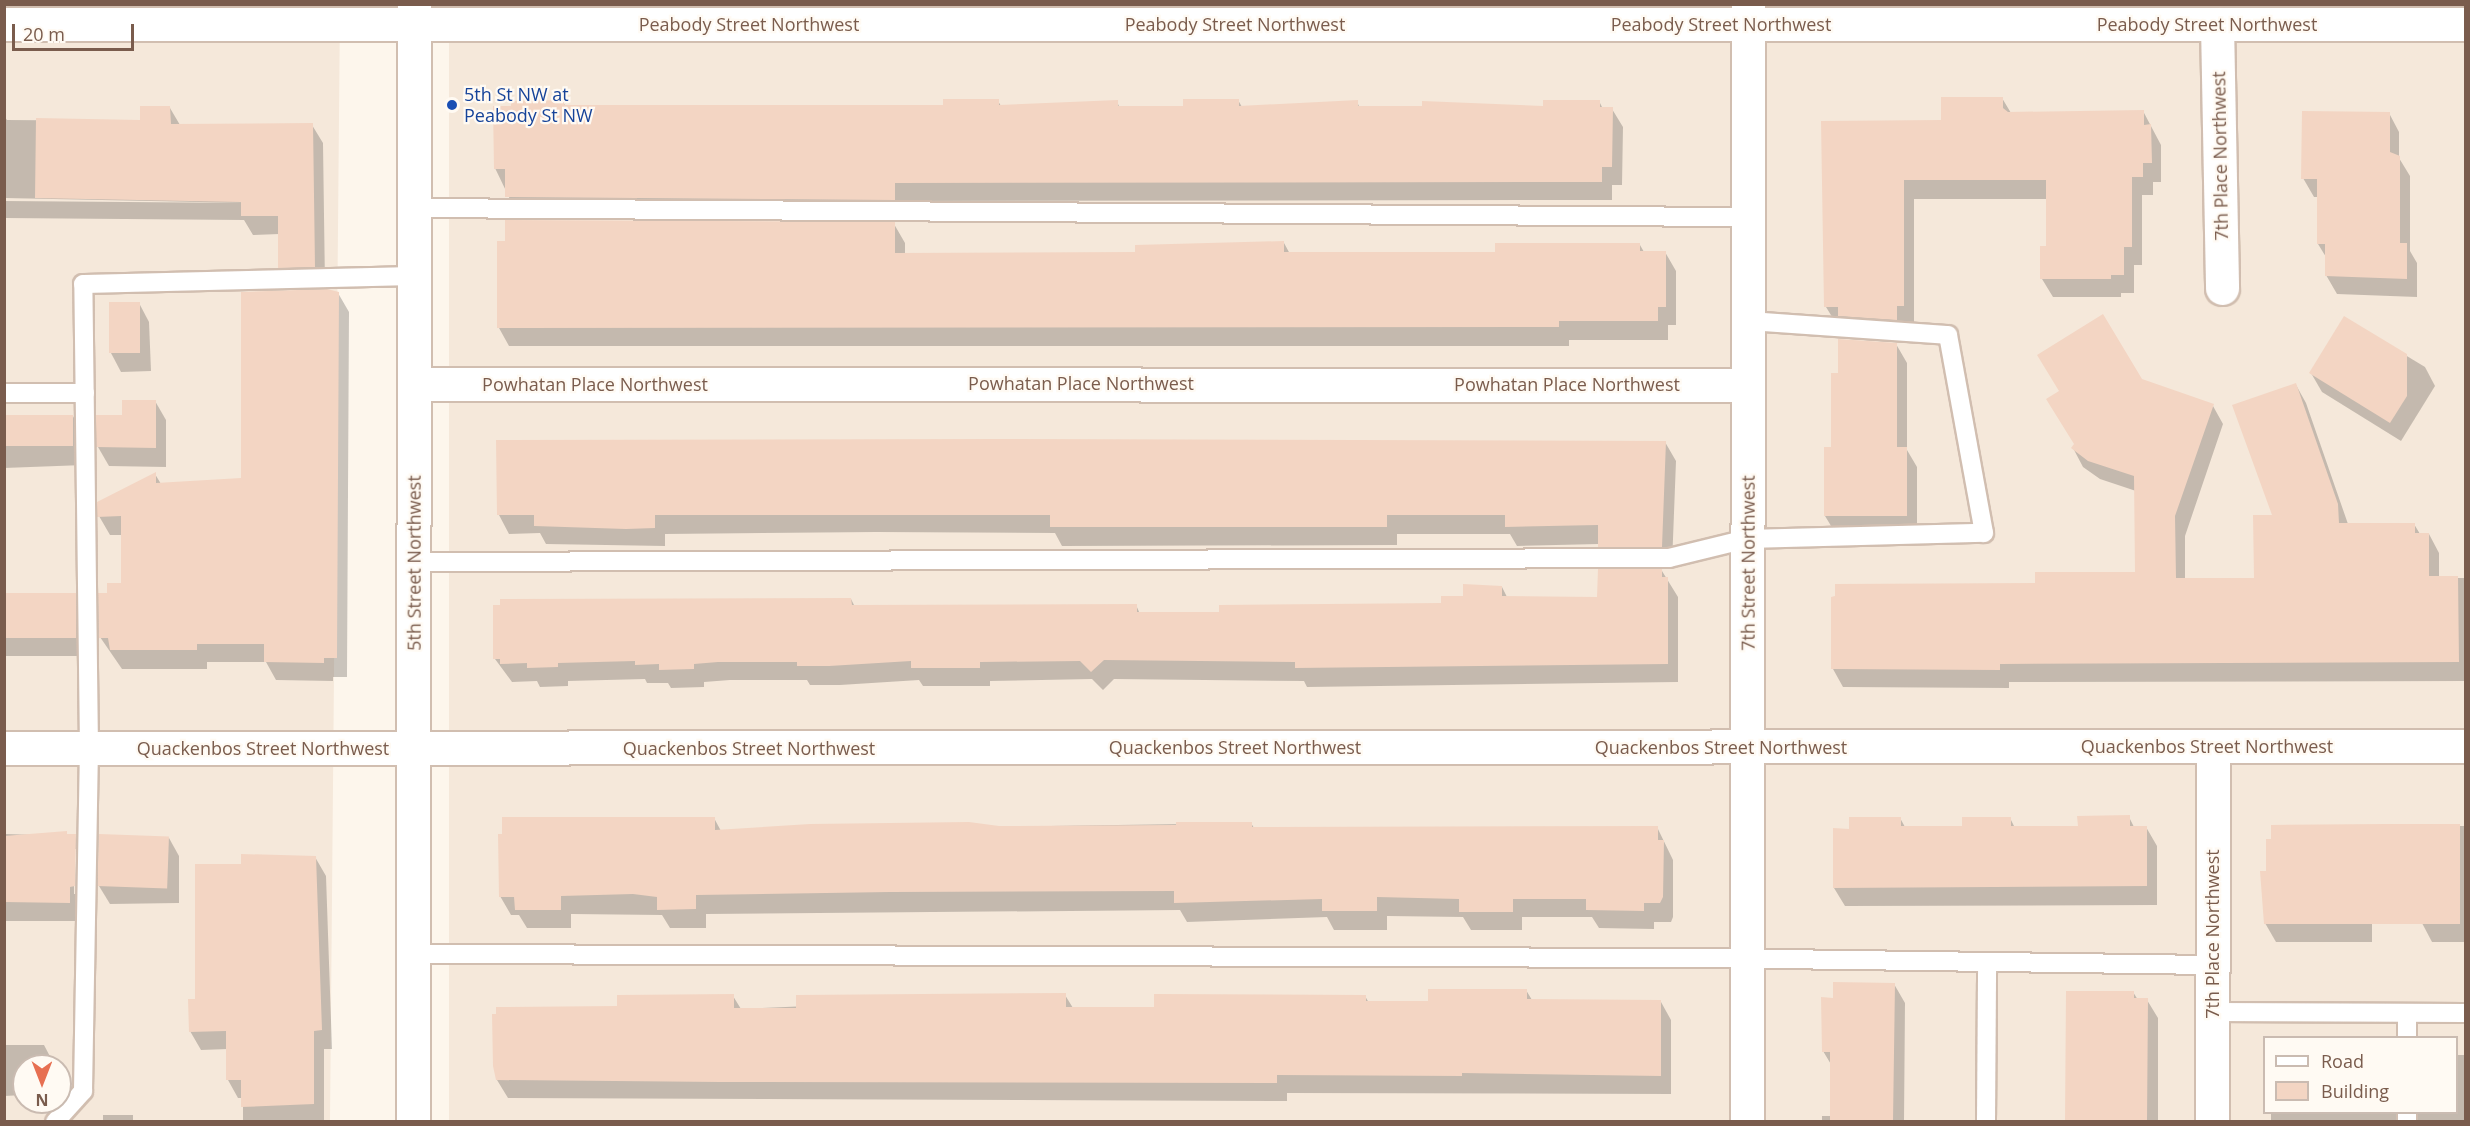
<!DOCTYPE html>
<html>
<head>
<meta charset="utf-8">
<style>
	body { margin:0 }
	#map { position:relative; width:2470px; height:1126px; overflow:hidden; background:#fdf6ec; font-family:"Open Sans",sans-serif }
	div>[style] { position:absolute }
	.residential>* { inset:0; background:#f5e8da }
	.shadow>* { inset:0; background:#0003; transform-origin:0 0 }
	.building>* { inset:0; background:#f3d5c3; transform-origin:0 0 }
	.roads { filter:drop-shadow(2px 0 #d1beb0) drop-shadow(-2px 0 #d1beb0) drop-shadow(0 2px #d1beb0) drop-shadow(0 -2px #d1beb0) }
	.service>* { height:18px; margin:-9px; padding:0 9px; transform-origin:9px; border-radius:9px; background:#fff }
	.minor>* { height:33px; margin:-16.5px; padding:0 16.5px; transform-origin:16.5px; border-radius:16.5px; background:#fff }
	.tertiary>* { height:33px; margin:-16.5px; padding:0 16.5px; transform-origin:16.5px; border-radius:16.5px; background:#fff }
	.dots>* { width:16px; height:16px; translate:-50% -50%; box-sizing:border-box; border:3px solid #fffaf3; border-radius:50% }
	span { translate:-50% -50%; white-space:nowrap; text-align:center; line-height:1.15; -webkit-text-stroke:4.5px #fffaf3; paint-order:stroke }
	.street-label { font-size:18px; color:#7a5c4d }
	.transit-label { font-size:18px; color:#164399 }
	.left { translate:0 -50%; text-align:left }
	.frame { position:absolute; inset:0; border:6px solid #7a5c4d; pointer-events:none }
	.legend { position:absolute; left:2263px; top:1036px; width:195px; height:78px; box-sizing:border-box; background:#fffaf3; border:2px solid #cabbb1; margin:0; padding:8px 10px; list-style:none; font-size:18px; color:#7a5c4d }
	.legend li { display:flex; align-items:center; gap:12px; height:30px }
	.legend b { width:30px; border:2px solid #cabbb1 }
	.north { position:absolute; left:12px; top:1054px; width:60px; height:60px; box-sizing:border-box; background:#fffaf3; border:2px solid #cabbb1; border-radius:50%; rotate:180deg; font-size:16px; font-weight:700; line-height:24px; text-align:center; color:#7a5c4d }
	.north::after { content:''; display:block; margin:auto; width:21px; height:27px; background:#e76f51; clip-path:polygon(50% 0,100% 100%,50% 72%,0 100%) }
	.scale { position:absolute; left:12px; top:24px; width:122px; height:27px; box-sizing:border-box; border:3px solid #7a5c4d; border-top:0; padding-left:8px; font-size:18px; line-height:21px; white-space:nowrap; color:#7a5c4d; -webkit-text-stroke:4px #fffaf3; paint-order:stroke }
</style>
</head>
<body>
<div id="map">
	<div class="residential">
		<i style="clip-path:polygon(evenodd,5px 5px,340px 5px,330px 1121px,5px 1122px,5px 5px,24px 1066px,60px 1066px,60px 1102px,24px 1102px,24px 1066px)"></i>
		<i style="clip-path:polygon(evenodd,449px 5px,2465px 5px,2465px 1121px,449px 1122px,449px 5px,2264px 1038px,2456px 1038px,2456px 1112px,2264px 1112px,2264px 1038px)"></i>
	</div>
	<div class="shadow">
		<i style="clip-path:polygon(2002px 98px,2011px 113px,2143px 111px,2161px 145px,2161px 182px,2153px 182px,2153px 195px,2142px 195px,2142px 265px,2134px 265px,2134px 293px,2121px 293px,2121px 297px,2053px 297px,2042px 279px,2047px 248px,2047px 199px,1914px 199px,1914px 324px,1837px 325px,1826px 307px,1822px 123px,1942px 121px)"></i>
		<i style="clip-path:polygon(1238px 100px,1242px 107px,1357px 102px,1360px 108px,1545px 107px,1599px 101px,1603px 109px,1612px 109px,1623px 127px,1622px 185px,1612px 185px,1612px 200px,905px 201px,905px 218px,518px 216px,495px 168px,563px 102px,566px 107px,945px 107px,998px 101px,1001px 106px,1117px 102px,1120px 108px,1185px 108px)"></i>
		<i style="clip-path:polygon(170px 108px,180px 125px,312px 125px,323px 143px,325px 285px,290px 286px,279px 268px,279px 234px,253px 235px,244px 220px,4px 218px,4px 201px,248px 203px,4px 198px,4px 116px,7px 120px,141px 121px)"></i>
		<i style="clip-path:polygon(2389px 113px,2399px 132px,2399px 158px,2410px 176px,2410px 251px,2417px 263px,2417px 297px,2337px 294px,2326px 275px,2326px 257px,2318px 244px,2318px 197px,2314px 197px,2303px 178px)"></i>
		<i style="clip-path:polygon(894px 224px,905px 243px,905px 254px,1137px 254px,1284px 243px,1290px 254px,1496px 254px,1640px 245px,1644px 252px,1665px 252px,1676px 271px,1676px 325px,1668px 325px,1668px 340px,1569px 340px,1569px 346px,509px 346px,499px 328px)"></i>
		<i style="clip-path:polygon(338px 293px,349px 312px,347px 677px,333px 677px,333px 681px,276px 680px,266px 662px,207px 662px,207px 669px,122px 669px,100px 637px,109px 594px,122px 585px,122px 535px,110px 535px,99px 516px,155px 474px,161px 484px,242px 479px)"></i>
		<i style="clip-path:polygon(111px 303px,139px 303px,149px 322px,151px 371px,121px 372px,111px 353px)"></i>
		<i style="clip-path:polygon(2344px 318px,2425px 367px,2435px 386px,2401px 441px,2322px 392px,2311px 373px)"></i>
		<i style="clip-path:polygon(1896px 344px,1907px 363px,1907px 450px,1917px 467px,1917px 534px,1836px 534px,1825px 516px,1839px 374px)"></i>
		<i style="clip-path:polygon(2141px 380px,2213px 406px,2223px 424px,2185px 536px,2185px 579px,2255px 579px,2274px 516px,2296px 385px,2306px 403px,2348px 524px,2414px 524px,2420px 534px,2429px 534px,2439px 553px,2439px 578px,2466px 578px,2466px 681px,2009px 682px,2009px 688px,1843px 687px,1833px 669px,2037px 585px,2137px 573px,2136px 491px,2100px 479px,2083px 467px,2073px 448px)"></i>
		<i style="clip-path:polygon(155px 401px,166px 420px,166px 467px,109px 466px,98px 447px,123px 416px)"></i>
		<i style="clip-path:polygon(4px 416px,73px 416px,83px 435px,84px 465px,4px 468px)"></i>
		<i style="clip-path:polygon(1665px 442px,1676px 461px,1672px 565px,1610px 565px,1599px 544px,1517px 546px,1510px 534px,1397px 534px,1397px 545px,1062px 546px,1055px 533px,876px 532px,665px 534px,665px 546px,546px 544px,540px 533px,509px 534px,499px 515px)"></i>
		<i style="clip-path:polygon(1662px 571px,1678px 597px,1678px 682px,1307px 687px,1304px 681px,1114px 679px,1103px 690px,1092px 679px,990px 681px,990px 686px,923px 686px,919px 680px,840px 685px,810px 685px,807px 680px,730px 680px,704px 682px,704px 687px,671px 688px,668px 683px,647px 683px,645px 679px,568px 681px,568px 686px,540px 687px,537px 681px,512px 682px,495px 659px,851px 599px,855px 607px,1136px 605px,1140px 614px,1221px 614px,1443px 604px,1502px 587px,1507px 597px,1598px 598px)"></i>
		<i style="clip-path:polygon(75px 594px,86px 613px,86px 656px,4px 656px,4px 595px)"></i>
		<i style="clip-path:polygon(2129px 817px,2134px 827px,2146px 827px,2157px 846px,2157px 905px,1845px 906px,1834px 888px,1850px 830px,1900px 818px,1905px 827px,1964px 827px,2010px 818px,2015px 828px,2079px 828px)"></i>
		<i style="clip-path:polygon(714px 818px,721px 831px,1251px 823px,1254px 828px,1657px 827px,1673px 860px,1673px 917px,1671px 922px,1654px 922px,1654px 929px,1599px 928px,1592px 917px,1522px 917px,1522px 930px,1471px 930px,1463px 917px,1387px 916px,1387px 930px,1334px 930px,1327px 917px,1187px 922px,1180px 910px,706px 914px,706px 928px,670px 928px,662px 915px,571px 914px,571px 928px,527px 928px,519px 915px,511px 915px,500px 896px)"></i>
		<i style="clip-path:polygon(2419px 826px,2466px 826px,2466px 942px,2432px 942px,2422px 923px)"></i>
		<i style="clip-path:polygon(evenodd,4px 834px,75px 836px,86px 854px,80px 921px,4px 921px,4px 834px,74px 849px,77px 849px,77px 894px,74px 894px,74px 849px)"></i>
		<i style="clip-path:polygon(169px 838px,179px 856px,179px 903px,110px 904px,99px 886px)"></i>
		<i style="clip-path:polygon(2372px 846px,2372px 942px,2276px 942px,2265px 923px,2267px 872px)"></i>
		<i style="clip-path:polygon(315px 857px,326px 876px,332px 1049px,324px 1049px,324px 1122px,243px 1122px,243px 1098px,238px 1098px,228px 1080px,228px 1049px,201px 1050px,190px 1031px,197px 1001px,243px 865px)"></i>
		<i style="clip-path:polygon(1894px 984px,1905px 1003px,1904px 1122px,1822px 1122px,1822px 1116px,1832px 1116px,1832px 1066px,1823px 1051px,1834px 1000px)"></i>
		<i style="clip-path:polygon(1526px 990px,1532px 1000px,1661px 1002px,1671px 1020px,1671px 1094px,1287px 1093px,1287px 1101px,508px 1098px,497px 1080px,619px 1008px,733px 996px,741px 1009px,1065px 995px,1073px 1008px,1155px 1008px,1365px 996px,1369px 1003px,1429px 1003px)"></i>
		<i style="clip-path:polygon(2133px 992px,2138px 1000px,2147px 1000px,2158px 1018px,2158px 1122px,2067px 1122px)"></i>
		<i style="clip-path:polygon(4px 1045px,44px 1045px,55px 1066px,24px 1066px,24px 1095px,4px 1096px)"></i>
		<i style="clip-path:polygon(2456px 1055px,2466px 1055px,2466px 1122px,2271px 1122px,2271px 1112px,2456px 1112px)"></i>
		<i style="left:103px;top:1115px;width:30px;height:7px"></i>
	</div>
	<div class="building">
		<i style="clip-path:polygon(1941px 97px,2003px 97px,2003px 108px,2008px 112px,2144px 110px,2144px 125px,2151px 124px,2152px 163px,2143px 163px,2143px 177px,2132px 177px,2132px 247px,2124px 247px,2124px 275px,2111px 275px,2111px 279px,2040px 279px,2040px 246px,2046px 246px,2046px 180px,1904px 180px,1904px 306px,1897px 306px,1897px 320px,1838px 316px,1838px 307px,1824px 307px,1821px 121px,1941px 120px)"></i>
		<i style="clip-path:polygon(943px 99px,999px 99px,999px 105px,1118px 100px,1118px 106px,1183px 106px,1183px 99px,1239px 99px,1239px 106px,1358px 100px,1358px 106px,1422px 106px,1422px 101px,1543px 106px,1543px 100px,1600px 100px,1600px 107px,1613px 107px,1612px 167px,1602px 167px,1602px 182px,895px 183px,895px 200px,505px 197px,505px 169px,494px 169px,493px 106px,511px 106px,511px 101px,564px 100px,564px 105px,943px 105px)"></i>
		<i style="clip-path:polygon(140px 106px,170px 106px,171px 124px,313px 123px,315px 267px,278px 268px,278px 216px,241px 216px,241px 202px,35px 198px,36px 118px,140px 120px)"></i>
		<i style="clip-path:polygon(2302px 111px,2390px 112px,2390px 152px,2400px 156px,2400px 243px,2407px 243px,2407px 279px,2325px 276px,2325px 244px,2317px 244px,2317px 179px,2301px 179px)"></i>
		<i style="clip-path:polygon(505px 220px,895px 222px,895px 253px,1135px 252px,1135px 245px,1284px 241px,1284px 252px,1495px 252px,1495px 243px,1640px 243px,1640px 251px,1666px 251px,1666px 307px,1658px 307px,1658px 321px,1559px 321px,1559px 327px,497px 328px,497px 241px,505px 241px)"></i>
		<i style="clip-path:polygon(327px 289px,339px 292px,337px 658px,324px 658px,324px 663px,264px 662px,264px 644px,197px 644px,197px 650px,110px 650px,108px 638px,99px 638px,98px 593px,107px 593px,107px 583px,121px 583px,121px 516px,97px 517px,97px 502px,156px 472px,156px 483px,241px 478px,241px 292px)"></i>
		<i style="left:109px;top:302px;width:31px;height:51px"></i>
		<i style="clip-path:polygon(2103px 314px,2142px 379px,2214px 404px,2175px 516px,2176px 578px,2254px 578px,2253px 515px,2272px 515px,2232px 405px,2296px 383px,2338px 504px,2339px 523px,2415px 523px,2415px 533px,2429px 533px,2429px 576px,2458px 576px,2459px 662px,2000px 664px,2000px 670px,1831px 669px,1831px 597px,1835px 596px,1835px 584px,2035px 583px,2035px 572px,2135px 572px,2134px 476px,2088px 461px,2071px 448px,2074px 444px,2046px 399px,2059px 391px,2037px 355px)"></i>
		<i style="clip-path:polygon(2344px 316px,2407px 354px,2407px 396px,2390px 423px,2309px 373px)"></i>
		<i style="clip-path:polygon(1838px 339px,1897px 343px,1897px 447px,1907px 447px,1907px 516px,1824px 516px,1824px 447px,1831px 447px,1831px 373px,1838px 373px)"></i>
		<i style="clip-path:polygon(122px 400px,156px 400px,156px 448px,96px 447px,96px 415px,122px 415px)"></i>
		<i style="left:4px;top:415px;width:69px;height:31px"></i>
		<i style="clip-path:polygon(1000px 439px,1666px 441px,1662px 547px,1598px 547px,1598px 525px,1505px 527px,1505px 515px,1387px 515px,1387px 527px,1050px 527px,1050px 515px,655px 515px,655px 528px,626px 529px,534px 526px,534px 515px,497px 515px,496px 440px)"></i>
		<i style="clip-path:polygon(1598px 569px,1662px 569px,1662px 577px,1668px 577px,1668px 664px,1295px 668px,1295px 662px,1104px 660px,1091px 672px,1080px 661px,980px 662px,980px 668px,911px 668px,911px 661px,829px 666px,797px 666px,797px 662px,718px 662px,694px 664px,694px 669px,659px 670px,659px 664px,635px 665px,635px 661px,558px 663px,558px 667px,527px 668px,527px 663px,500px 664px,500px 659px,493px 659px,493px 605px,500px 605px,500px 599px,851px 598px,852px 605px,1137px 604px,1137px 612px,1219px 612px,1219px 605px,1441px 603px,1441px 596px,1463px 596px,1463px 584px,1502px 586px,1502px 596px,1597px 597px)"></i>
		<i style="left:4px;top:593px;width:72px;height:45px"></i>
		<i style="clip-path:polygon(2130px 815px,2130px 826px,2147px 826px,2147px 886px,1833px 888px,1833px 828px,1849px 829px,1849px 817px,1901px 817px,1901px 826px,1962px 826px,1962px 817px,2011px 817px,2011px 826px,2078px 826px,2077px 816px)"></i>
		<i style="clip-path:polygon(502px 817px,715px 817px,715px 830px,810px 824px,969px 822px,999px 826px,1176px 825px,1176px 822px,1252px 822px,1252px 827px,1658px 826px,1658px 840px,1664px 840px,1663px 897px,1660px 903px,1644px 903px,1644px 911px,1586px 910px,1586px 899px,1513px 899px,1513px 912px,1459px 912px,1459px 899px,1377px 897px,1377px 911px,1322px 911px,1322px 899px,1174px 903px,1174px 891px,890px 892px,696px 895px,696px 909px,657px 910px,657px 897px,633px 894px,561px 896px,561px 910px,515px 910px,514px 897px,499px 897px,498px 834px,502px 834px)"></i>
		<i style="clip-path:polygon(2386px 824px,2460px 824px,2460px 924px,2264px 924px,2260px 871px,2266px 871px,2266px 839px,2271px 839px,2271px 825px)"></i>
		<i style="clip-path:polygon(67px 831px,67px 834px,76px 834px,75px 886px,70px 887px,70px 903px,4px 902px,4px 836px)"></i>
		<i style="left:99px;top:834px;width:70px;height:52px;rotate:2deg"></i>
		<i style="clip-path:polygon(241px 854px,316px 856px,322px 1030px,314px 1031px,314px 1104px,241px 1107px,241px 1080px,226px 1080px,226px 1031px,189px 1032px,188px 999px,195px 999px,195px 864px,241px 864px)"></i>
		<i style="clip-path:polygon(1833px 982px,1895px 983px,1893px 1122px,1830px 1122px,1830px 1052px,1822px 1052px,1821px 997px,1833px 998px)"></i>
		<i style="clip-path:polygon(1428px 989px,1527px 989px,1527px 999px,1661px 1000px,1661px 1076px,1462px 1073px,1462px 1076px,1277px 1075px,1277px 1083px,720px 1082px,496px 1080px,493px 1066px,492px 1014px,496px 1014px,496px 1007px,617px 1006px,617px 995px,734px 994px,734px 1008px,796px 1008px,796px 995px,1066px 993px,1066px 1007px,1154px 1007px,1154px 994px,1366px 995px,1366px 1001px,1428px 1001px)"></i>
		<i style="clip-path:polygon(2066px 991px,2134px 991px,2134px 998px,2148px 998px,2147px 1122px,2065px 1122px)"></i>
	</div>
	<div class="roads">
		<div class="service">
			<i style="left:414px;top:208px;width:1333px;rotate:0.39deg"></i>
			<i style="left:4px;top:393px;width:81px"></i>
			<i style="left:414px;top:562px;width:1255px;rotate:-0.18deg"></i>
			<i style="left:1669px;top:558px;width:80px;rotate:-13.7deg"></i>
			<i style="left:1747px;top:539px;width:237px;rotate:-1.5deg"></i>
			<i style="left:1984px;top:533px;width:201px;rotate:-100.3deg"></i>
			<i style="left:1948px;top:335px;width:201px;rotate:-176deg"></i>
			<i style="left:413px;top:954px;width:1291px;rotate:0.18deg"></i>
			<i style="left:1704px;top:958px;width:508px;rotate:0.79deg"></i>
			<i style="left:2212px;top:1012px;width:254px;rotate:0.2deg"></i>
			<i style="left:2407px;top:1038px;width:24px;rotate:-90deg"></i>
			<i style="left:55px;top:1122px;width:42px;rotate:-47.9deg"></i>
			<i style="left:83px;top:1091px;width:343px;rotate:-89deg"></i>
			<i style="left:89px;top:748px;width:464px;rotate:-90.7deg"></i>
			<i style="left:83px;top:284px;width:331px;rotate:-1.4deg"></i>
			<i style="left:1986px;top:1122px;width:159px;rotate:-89.6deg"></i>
			<i style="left:2407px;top:1122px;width:10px;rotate:-90deg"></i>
		</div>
		<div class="minor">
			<i style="left:4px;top:24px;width:2462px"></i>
			<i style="left:2217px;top:24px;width:264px;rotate:88.9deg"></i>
			<i style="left:414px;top:384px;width:1333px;rotate:0.04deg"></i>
			<i style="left:4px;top:748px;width:2462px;rotate:-0.05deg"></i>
			<i style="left:1747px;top:1122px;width:1118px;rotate:-89.95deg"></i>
			<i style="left:2212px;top:1122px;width:376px;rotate:-89.8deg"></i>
		</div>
		<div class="tertiary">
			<i style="left:413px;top:1122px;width:1118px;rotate:-89.95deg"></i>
		</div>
	</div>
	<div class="dots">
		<i style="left:452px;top:105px;background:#1a4fb4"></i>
	</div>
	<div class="street-label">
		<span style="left:749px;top:24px">Peabody Street Northwest</span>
		<span style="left:1235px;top:24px">Peabody Street Northwest</span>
		<span style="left:1721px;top:24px">Peabody Street Northwest</span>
		<span style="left:2207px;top:24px">Peabody Street Northwest</span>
		<span style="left:2220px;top:156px;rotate:-91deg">7th Place Northwest</span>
		<span style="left:1081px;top:383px">Powhatan Place Northwest</span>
		<span style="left:595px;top:384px">Powhatan Place Northwest</span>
		<span style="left:1567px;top:384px">Powhatan Place Northwest</span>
		<span style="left:414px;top:563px;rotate:-90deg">5th Street Northwest</span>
		<span style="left:1748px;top:563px;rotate:-90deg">7th Street Northwest</span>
		<span style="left:2207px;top:746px">Quackenbos Street Northwest</span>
		<span style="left:1235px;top:747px">Quackenbos Street Northwest</span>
		<span style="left:1721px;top:747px">Quackenbos Street Northwest</span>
		<span style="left:263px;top:748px">Quackenbos Street Northwest</span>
		<span style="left:749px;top:748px">Quackenbos Street Northwest</span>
		<span style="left:2212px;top:934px;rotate:-90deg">7th Place Northwest</span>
	</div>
	<div class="transit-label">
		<span class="left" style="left:464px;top:105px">5th St NW at<br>Peabody St NW</span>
	</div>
	<div class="frame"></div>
	<ul class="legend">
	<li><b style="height:8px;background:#fff"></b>Road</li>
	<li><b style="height:16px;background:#f3d5c3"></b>Building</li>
	</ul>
	<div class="north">N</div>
	<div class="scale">20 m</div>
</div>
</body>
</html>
